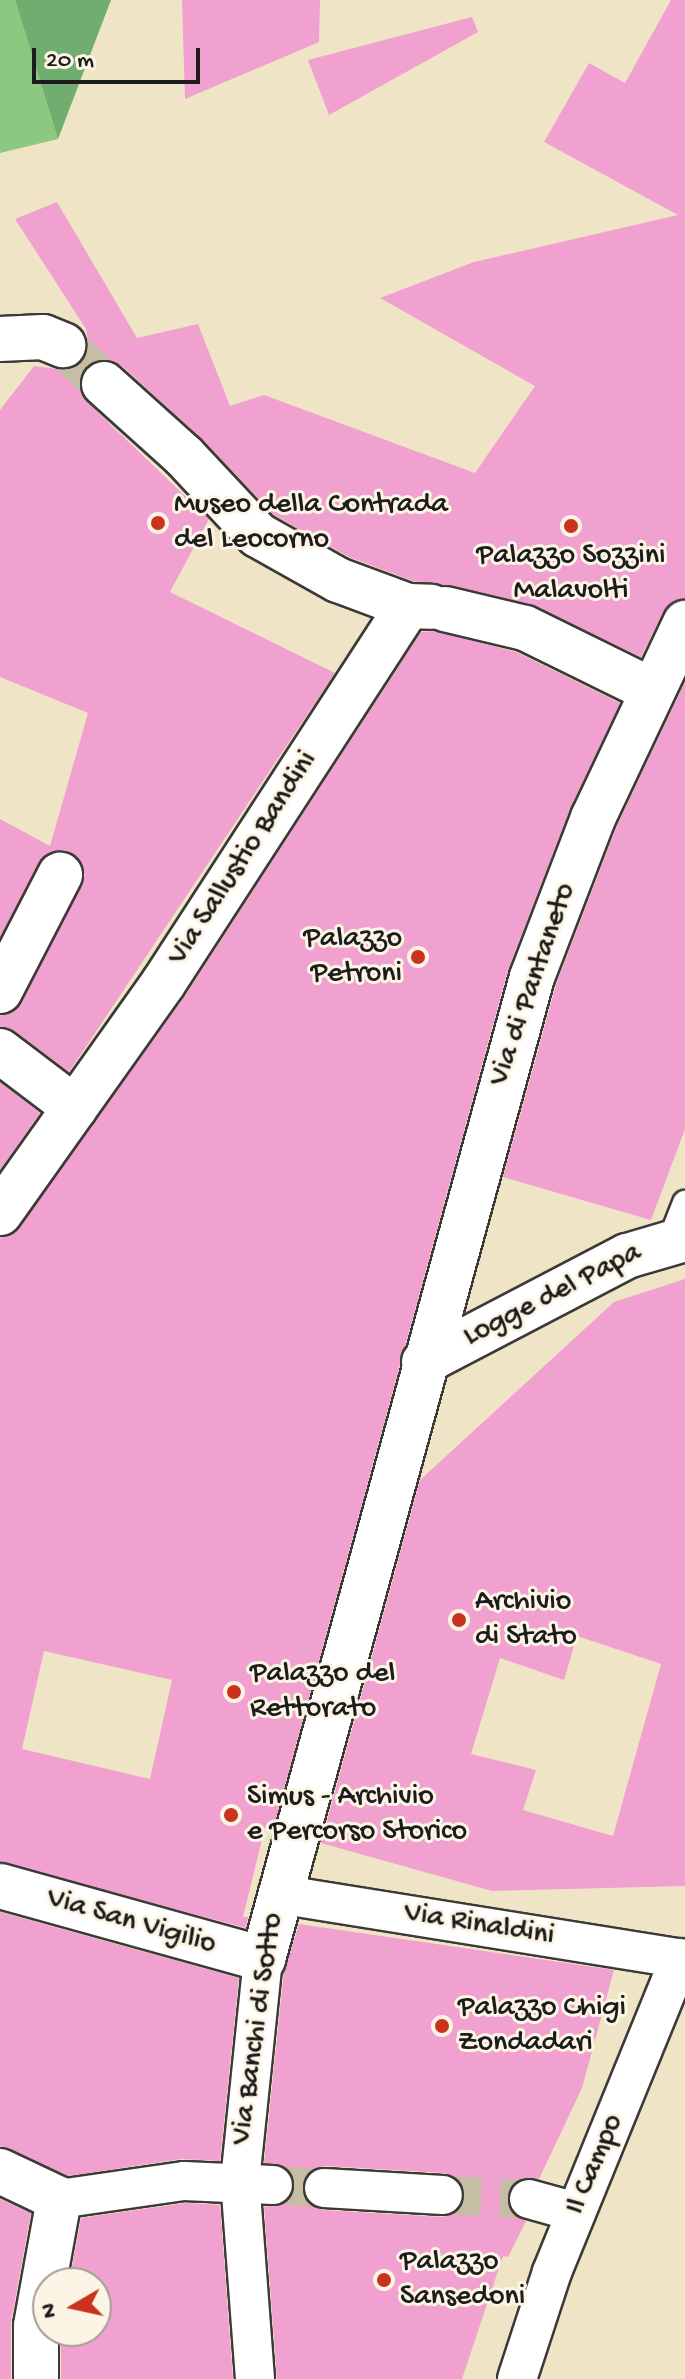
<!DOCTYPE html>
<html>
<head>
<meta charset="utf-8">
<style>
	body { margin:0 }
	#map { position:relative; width:685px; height:2379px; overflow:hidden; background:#efe5c6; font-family:"Gochi Hand",sans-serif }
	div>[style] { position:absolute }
	.green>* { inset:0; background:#8bc980 }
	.forest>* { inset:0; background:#70ad6e }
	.building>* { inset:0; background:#f0a1d0 }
	.pedestrian-tunnel>* { height:38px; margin-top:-19px; transform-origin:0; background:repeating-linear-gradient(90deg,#c5bda4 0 38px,transparent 0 57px) }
	.minor-tunnel>* { height:44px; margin-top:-22px; transform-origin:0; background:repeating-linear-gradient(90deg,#c5bda4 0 44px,transparent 0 66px) }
	.roads { filter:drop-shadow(2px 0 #3c3a36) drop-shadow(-2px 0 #3c3a36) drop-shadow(0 2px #3c3a36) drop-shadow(0 -2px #3c3a36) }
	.service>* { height:24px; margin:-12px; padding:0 12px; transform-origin:12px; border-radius:12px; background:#fff }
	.pedestrian>* { height:38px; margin:-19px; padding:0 19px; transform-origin:19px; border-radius:19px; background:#fff }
	.minor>* { height:44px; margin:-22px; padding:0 22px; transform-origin:22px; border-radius:22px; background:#fff }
	.dots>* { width:22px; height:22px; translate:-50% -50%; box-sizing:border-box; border:4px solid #fcf5e5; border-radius:50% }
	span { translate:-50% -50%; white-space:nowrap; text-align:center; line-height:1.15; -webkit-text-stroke:6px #fcf5e5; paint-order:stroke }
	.poi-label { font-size:30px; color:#1c1c1c }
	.left { translate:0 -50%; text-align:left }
	.right { translate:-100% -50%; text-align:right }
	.street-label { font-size:30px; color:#1c1c1c }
	.north { position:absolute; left:32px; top:2267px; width:80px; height:80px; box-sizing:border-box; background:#fcf5e5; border:2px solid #a29e95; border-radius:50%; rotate:261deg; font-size:22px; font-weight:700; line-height:32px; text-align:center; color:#1c1c1c }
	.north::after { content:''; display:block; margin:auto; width:28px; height:36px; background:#c8321e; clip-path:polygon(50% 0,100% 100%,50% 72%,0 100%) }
	.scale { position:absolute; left:32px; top:48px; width:168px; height:36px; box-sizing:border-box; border:4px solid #1c1c1c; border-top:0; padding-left:10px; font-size:24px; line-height:28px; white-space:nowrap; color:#1c1c1c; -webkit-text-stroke:6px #fcf5e5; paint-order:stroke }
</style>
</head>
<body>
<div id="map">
	<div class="green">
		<i style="clip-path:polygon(0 0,15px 0,58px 139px,0 153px)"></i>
	</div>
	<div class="forest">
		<i style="clip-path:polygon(15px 0,111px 0,58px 139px)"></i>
	</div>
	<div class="building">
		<i style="clip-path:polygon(182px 0,320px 0,319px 42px,185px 99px)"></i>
		<i style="clip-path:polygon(671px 0,685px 0,685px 598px,663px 612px,641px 657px,531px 604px,413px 581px,349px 557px,274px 515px,201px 438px,121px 365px,97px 360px,85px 368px,79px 380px,87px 402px,209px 519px,170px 592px,335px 673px,69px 1072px,15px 1031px,0 1027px,0 1016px,22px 1002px,85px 875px,71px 853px,46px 854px,0 937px,0 819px,50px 846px,88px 713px,0 677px,0 410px,34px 366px,66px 370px,78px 365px,88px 342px,86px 329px,15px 219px,57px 202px,137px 338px,198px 324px,230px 406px,264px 395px,475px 473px,535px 386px,380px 298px,474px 262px,678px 215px,544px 142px,589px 63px,625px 83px)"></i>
		<i style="clip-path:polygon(472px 17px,478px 32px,329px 115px,308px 60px)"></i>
		<i style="clip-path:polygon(evenodd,435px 631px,516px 652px,620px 703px,570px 809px,508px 970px,273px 1829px,265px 1827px,243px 1917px,248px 1917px,246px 1928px,0 1862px,0 1238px,20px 1227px,185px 996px,421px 632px,435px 631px,44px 1651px,172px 1680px,150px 1779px,22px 1749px,44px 1651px)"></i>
		<i style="clip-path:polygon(685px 682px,685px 1129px,651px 1220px,503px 1177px,556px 985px,616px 828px)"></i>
		<i style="clip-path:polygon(0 1082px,40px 1113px,0 1170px)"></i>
		<i style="clip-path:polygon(evenodd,685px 1279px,685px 1886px,492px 1891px,321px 1843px,420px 1480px,614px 1302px,685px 1279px,577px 1636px,661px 1664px,613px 1836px,523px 1810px,536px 1770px,471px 1754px,500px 1658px,564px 1680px,577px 1636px)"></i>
		<i style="clip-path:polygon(0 1912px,239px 1978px,220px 2161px,181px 2159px,68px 2176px,0 2146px)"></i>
		<i style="clip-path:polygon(evenodd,299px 1924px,614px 1970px,582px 2088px,539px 2179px,523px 2178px,508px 2192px,513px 2214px,526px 2221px,508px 2257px,503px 2256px,462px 2379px,277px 2379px,264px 2207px,284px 2204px,295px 2185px,285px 2167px,264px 2163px,284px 1971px,299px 1924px,325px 2166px,445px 2173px,462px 2184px,465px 2197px,454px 2214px,442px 2217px,322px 2210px,305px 2199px,302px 2186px,313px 2169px,325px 2166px)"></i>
		<i style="clip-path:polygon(0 2199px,31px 2213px,11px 2322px,11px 2379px,0 2379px)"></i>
		<i style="clip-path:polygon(185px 2203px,220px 2205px,233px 2379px,61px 2379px,61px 2331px,96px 2331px,96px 2283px,69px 2283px,81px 2218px)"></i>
	</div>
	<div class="pedestrian-tunnel">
		<i style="left:273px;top:2185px;width:51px;rotate:3.4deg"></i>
		<i style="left:443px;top:2195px;width:86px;rotate:2.7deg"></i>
	</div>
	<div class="minor-tunnel">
		<i style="left:63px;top:345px;width:57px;rotate:43.6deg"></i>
	</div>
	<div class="roads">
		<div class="service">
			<i style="left:670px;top:1241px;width:41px;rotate:-68.5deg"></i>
		</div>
		<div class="pedestrian">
			<i style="left:278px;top:1894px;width:412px;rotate:9.1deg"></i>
			<i style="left:324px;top:2188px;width:119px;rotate:3.4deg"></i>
			<i style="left:59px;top:2199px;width:126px;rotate:-8.2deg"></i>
			<i style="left:184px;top:2181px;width:89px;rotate:2.6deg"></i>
			<i style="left:529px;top:2199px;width:49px;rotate:15.5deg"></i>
			<i style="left:255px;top:2379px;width:199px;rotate:-94.3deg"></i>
			<i style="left:240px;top:2181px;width:223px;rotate:-84.1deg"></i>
			<i style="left:517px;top:2379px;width:113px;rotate:-71.9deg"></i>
			<i style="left:552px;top:2272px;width:339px;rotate:-67.8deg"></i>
		</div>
		<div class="minor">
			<i style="left:0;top:339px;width:43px;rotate:-2.7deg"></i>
			<i style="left:43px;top:337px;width:22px;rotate:22deg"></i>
			<i style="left:104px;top:384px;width:108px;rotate:42deg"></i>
			<i style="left:184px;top:456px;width:108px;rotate:46.9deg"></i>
			<i style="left:258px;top:535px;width:92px;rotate:29.4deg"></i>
			<i style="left:338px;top:580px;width:75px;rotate:20.4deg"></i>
			<i style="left:408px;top:606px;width:23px;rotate:2deg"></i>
			<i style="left:445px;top:609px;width:82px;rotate:13.4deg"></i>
			<i style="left:525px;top:628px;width:140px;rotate:26.2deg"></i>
			<i style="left:0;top:991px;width:131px;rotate:-62.7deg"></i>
			<i style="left:0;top:1051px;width:94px;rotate:37.2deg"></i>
			<i style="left:0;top:1213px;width:283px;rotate:-54.6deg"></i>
			<i style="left:164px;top:982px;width:448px;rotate:-57deg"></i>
			<i style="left:424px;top:1362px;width:229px;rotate:-27.6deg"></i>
			<i style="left:627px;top:1256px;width:60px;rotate:-16.3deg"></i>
			<i style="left:0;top:1886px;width:273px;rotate:15.5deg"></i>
			<i style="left:263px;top:1959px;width:1018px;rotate:-74.68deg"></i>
			<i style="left:532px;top:977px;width:170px;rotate:-69deg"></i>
			<i style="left:593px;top:818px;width:216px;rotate:-64.7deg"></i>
			<i style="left:0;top:2171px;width:65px;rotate:25.4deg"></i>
			<i style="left:59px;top:2199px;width:129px;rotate:100.3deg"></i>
			<i style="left:36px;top:2326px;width:53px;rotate:90deg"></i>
		</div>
	</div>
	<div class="dots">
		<i style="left:158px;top:523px;background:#c8321e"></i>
		<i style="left:571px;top:526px;background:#c8321e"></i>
		<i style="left:418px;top:957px;background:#c8321e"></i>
		<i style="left:459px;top:1620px;background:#c8321e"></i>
		<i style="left:234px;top:1692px;background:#c8321e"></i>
		<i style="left:231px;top:1815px;background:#c8321e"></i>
		<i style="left:442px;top:2026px;background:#c8321e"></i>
		<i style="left:384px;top:2280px;background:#c8321e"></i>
	</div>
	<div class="poi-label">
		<span class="left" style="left:174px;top:523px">Museo della Contrada<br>del Leocorno</span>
		<span style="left:571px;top:574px">Palazzo Sozzini<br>Malavolti</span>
		<span class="right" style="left:402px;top:957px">Palazzo<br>Petroni</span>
		<span class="left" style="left:475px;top:1620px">Archivio<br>di Stato</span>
		<span class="left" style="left:250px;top:1692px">Palazzo del<br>Rettorato</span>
		<span class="left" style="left:247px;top:1815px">Simus - Archivio<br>e Percorso Storico</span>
		<span class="left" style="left:458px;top:2026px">Palazzo Chigi<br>Zondadari</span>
		<span class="left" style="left:400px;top:2280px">Palazzo<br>Sansedoni</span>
	</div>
	<div class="street-label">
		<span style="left:244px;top:859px;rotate:-57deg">Via Sallustio Bandini</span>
		<span style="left:534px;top:985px;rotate:-71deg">Via di Pantaneto</span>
		<span style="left:553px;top:1296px;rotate:-27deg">Logge del Papa</span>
		<span style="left:131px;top:1923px;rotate:16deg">Via San Vigilio</span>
		<span style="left:479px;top:1926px;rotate:9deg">Via Rinaldini</span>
		<span style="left:259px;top:2029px;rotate:-82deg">Via Banchi di Sotto</span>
		<span style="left:596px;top:2165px;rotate:-67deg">Il Campo</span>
	</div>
	<div class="north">N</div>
	<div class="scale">20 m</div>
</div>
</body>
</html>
